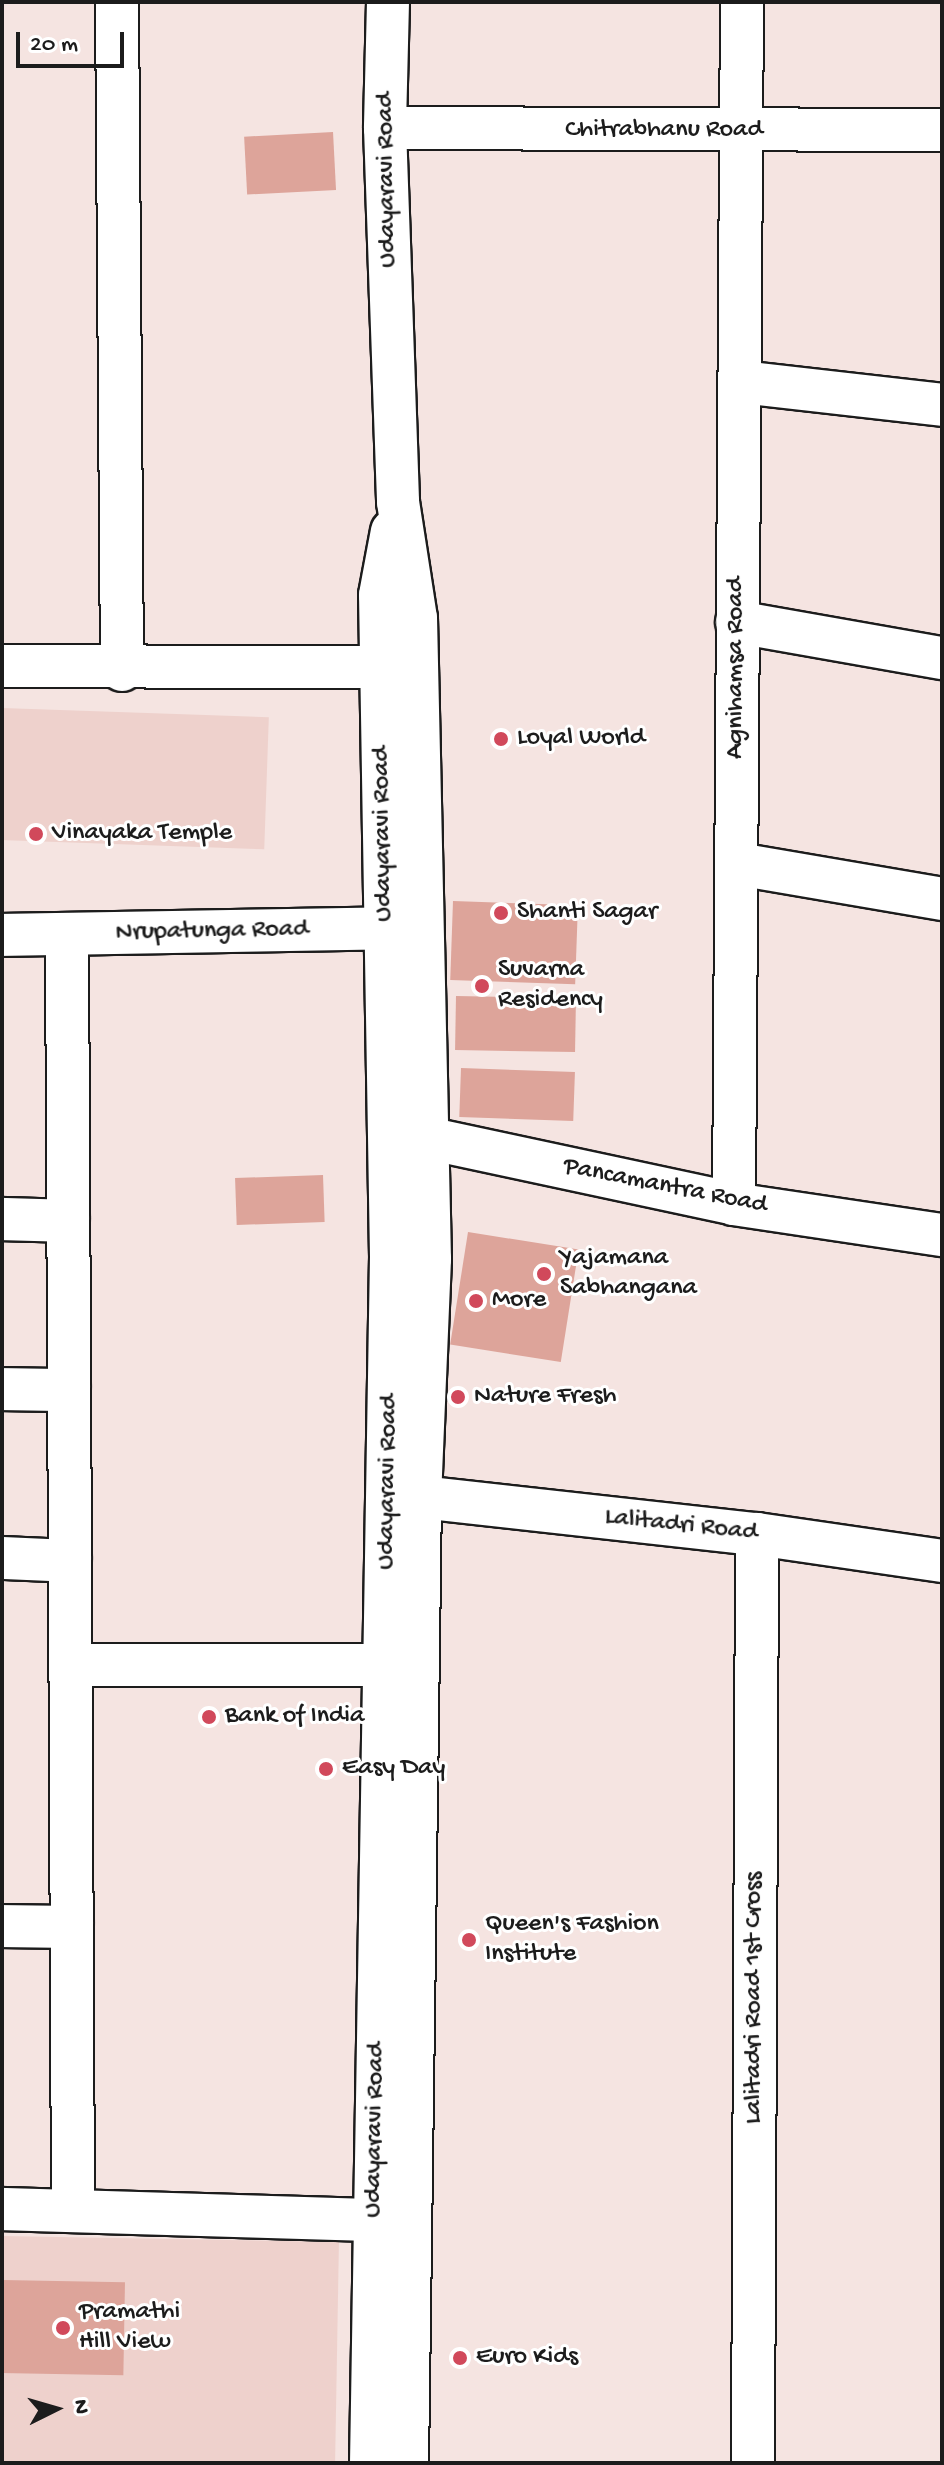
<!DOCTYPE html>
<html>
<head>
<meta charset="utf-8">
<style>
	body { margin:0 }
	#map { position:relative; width:944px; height:2465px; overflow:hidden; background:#f5e4e1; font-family:"Gochi Hand",sans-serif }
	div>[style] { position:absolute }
	.built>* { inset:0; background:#eed1cc; transform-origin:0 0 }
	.building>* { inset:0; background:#dda49a; transform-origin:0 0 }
	.roads { filter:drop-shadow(2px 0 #1c1c1c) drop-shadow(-2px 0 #1c1c1c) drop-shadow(0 2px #1c1c1c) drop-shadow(0 -2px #1c1c1c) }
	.minor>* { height:42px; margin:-21px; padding:0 21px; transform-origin:21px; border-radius:21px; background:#fff }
	.dots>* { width:22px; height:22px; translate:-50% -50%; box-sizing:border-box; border:4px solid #fff; border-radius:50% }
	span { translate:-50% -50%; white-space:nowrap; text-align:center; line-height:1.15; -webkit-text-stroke:6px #fff; paint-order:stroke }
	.street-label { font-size:26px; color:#1c1c1c }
	.poi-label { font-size:26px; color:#1c1c1c }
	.left { translate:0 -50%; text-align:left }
	.frame { position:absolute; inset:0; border:4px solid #1c1c1c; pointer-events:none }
	.north { position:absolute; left:16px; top:2369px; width:80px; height:80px; -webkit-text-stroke:6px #fff; paint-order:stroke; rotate:85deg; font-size:22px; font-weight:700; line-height:32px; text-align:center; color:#1c1c1c }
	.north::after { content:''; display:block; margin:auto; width:28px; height:36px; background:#1c1c1c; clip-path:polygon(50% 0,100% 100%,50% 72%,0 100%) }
	.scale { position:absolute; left:16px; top:32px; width:108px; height:36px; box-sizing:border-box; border:4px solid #1c1c1c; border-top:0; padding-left:10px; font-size:24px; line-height:28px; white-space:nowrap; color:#1c1c1c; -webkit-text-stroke:6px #fff; paint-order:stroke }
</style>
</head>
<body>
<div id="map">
	<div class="built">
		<i style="left:2px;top:708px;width:267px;height:132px;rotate:2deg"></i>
		<i style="left:2px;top:2236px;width:337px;height:227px;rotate:1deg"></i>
	</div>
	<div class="building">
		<i style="left:333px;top:132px;width:58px;height:89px;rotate:87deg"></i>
		<i style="left:453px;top:901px;width:125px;height:79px;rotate:2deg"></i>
		<i style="left:456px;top:996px;width:120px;height:54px;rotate:1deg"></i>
		<i style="left:461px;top:1068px;width:114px;height:49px;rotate:2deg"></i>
		<i style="left:323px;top:1175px;width:47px;height:88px;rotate:88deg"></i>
		<i style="left:468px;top:1232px;width:112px;height:114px;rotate:9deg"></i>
		<i style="left:2px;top:2280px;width:123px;height:93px;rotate:1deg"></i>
	</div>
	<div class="roads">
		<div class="minor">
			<i style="left:117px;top:2px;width:668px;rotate:89.57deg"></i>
			<i style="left:388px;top:2px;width:126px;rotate:91.4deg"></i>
			<i style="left:385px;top:128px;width:374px;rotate:88deg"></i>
			<i style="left:398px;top:502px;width:117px;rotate:81.2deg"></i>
			<i style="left:416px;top:618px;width:641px;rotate:88.75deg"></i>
			<i style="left:430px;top:1259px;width:238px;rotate:92.4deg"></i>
			<i style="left:420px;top:1497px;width:966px;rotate:90.77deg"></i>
			<i style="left:385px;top:128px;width:557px;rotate:0.21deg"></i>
			<i style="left:741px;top:382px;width:202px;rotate:6.5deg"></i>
			<i style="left:737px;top:622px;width:208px;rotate:10deg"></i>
			<i style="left:2px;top:666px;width:379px;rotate:0.2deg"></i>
			<i style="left:738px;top:864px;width:207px;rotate:9.7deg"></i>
			<i style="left:2px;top:935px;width:411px;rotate:-1deg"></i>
			<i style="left:67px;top:935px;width:1275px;rotate:89.73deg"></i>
			<i style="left:400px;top:1138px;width:27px"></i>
			<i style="left:427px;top:1138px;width:314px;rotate:12.1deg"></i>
			<i style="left:734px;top:1204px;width:210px;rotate:8.5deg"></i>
			<i style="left:734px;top:1204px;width:1202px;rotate:-89.62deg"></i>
			<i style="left:2px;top:1219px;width:66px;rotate:1.7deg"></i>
			<i style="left:2px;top:1389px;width:67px;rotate:0.9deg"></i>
			<i style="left:420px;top:1497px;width:339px;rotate:6.3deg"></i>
			<i style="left:757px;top:1534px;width:187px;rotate:8.3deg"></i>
			<i style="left:2px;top:1558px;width:68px;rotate:2.5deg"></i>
			<i style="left:71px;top:1665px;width:316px"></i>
			<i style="left:2px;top:1926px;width:70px;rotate:0.8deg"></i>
			<i style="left:2px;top:2209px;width:372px;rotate:1.7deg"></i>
			<i style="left:371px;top:2463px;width:1206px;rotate:-89.05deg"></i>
			<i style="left:391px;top:1257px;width:662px;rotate:-90.95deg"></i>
			<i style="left:380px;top:595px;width:65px;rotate:-79.4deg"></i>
			<i style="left:753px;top:2463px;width:929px;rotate:-89.75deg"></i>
		</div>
	</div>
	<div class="dots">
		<i style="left:501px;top:739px;background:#d1495b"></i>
		<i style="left:36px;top:834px;background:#d1495b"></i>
		<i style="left:501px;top:913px;background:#d1495b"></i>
		<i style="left:482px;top:986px;background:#d1495b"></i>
		<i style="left:544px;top:1274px;background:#d1495b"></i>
		<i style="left:476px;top:1301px;background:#d1495b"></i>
		<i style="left:458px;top:1397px;background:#d1495b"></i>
		<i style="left:209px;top:1717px;background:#d1495b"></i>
		<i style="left:326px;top:1769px;background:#d1495b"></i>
		<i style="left:469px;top:1940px;background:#d1495b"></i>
		<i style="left:63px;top:2328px;background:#d1495b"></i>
		<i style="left:460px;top:2358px;background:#d1495b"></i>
	</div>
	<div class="street-label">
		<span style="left:664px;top:131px">Chitrabhanu Road</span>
		<span style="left:388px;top:180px;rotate:-91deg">Udayaravi Road</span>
		<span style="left:737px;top:668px;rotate:-90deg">Agnihamsa Road</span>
		<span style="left:384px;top:834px;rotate:-91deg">Udayaravi Road</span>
		<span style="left:212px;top:932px;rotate:-1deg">Nrupatunga Road</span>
		<span style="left:665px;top:1187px;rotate:11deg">Pancamantra Road</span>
		<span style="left:389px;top:1482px;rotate:-89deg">Udayaravi Road</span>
		<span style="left:681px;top:1526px;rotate:6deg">Lalitadri Road</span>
		<span style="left:755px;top:1998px;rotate:-90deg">Lalitadri Road 1st Cross</span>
		<span style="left:376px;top:2130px;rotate:-89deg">Udayaravi Road</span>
	</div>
	<div class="poi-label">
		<span class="left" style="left:517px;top:739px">Loyal World</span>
		<span class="left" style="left:52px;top:834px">Vinayaka Temple</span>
		<span class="left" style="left:517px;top:913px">Shanti Sagar</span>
		<span class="left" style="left:498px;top:986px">Suvarna<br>Residency</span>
		<span class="left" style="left:560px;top:1274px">Yajamana<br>Sabhangana</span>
		<span class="left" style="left:492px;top:1301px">More</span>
		<span class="left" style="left:474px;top:1397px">Nature Fresh</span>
		<span class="left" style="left:225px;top:1717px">Bank of India</span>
		<span class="left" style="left:342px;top:1769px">Easy Day</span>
		<span class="left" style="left:485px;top:1940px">Queen's Fashion<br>Institute</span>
		<span class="left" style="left:79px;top:2328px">Pramathi<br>Hill View</span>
		<span class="left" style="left:476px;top:2358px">Euro Kids</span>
	</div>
	<div class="frame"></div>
	<div class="north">N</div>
	<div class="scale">20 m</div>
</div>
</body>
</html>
